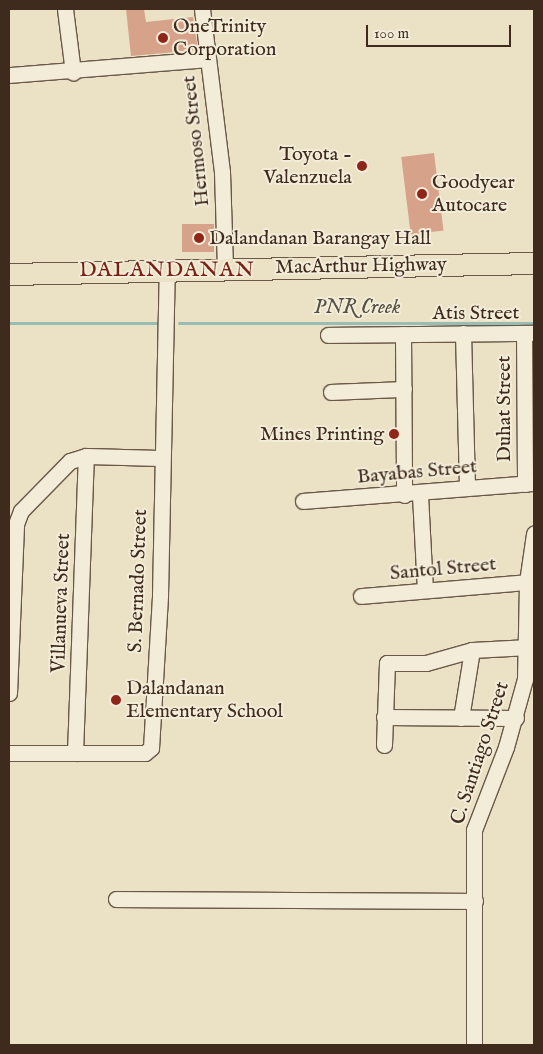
<!DOCTYPE html>
<html>
<head>
<meta charset="utf-8">
<style>
	body { margin:0 }
	#map { position:relative; width:543px; height:1054px; overflow:hidden; background:#ebe1c4; font-family:"IM FELL English",serif }
	div>[style] { position:absolute }
	.stream>* { height:3px; margin:-1.5px; padding:0 1.5px; transform-origin:1.5px; border-radius:1.5px; background:#98bdb5 }
	.building>* { inset:0; background:#d6a28a; transform-origin:0 0 }
	.roads { filter:drop-shadow(1px 0 #6a5848) drop-shadow(-1px 0 #6a5848) drop-shadow(0 1px #6a5848) drop-shadow(0 -1px #6a5848) }
	.minor>* { height:15px; margin:-7.5px; padding:0 7.5px; transform-origin:7.5px; border-radius:7.5px; background:#f2ecd9 }
	.highway>* { height:21px; margin:-10.5px; padding:0 10.5px; transform-origin:10.5px; border-radius:10.5px; background:#ebe1c4 }
	.dots>* { width:14px; height:14px; translate:-50% -50%; box-sizing:border-box; border:2px solid #f2ecd9; border-radius:50% }
	span { translate:-50% -50%; white-space:nowrap; text-align:center; line-height:1.15; -webkit-text-stroke:4px #f2ecd9; paint-order:stroke }
	.poi-label { font-size:20px; color:#3f2b1e }
	.left { translate:0 -50%; text-align:left }
	.right { translate:-100% -50%; text-align:right }
	.street-label { font-size:20px; color:#3f2b1e }
	.water-label { font-size:21px; color:#555044; font-style:italic }
	.quarter-label { font-size:22px; color:#7a1f14; letter-spacing:1px }
	.frame { position:absolute; inset:0; border:10px solid #3f2b1e; pointer-events:none }
	.scale { position:absolute; left:366px; top:25px; width:145px; height:22px; box-sizing:border-box; border:2px solid #3f2b1e; border-top:0; padding-left:6px; font-size:15px; line-height:18px; white-space:nowrap; color:#3f2b1e; -webkit-text-stroke:4px #f2ecd9; paint-order:stroke }
</style>
</head>
<body>
<div id="map">
	<div class="stream">
		<i style="left:9px;top:323px;width:153px"></i>
		<i style="left:179px;top:323px;width:355px"></i>
	</div>
	<div class="building">
		<i style="clip-path:polygon(126px 9px,144px 9px,146px 22px,193px 17px,198px 50px,131px 56px)"></i>
		<i style="left:434px;top:153px;width:78px;height:33px;rotate:83deg"></i>
		<i style="left:182px;top:224px;width:32px;height:28px"></i>
	</div>
	<div class="roads">
		<div class="minor">
			<i style="left:65px;top:9px;width:64px;rotate:82.8deg"></i>
			<i style="left:202px;top:9px;width:164px;rotate:83deg"></i>
			<i style="left:222px;top:172px;width:97px;rotate:88.2deg"></i>
			<i style="left:9px;top:75px;width:199px;rotate:-4.6deg"></i>
			<i style="left:463px;top:333px;width:155px;rotate:88.5deg"></i>
			<i style="left:524px;top:333px;width:151px;rotate:89.6deg"></i>
			<i style="left:403px;top:334px;width:161px;rotate:89.6deg"></i>
			<i style="left:328px;top:335px;width:206px;rotate:-0.6deg"></i>
			<i style="left:331px;top:392px;width:73px;rotate:-2.4deg"></i>
			<i style="left:420px;top:495px;width:95px;rotate:87deg"></i>
			<i style="left:303px;top:501px;width:232px;rotate:-4.5deg"></i>
			<i style="left:361px;top:596px;width:167px;rotate:-4.8deg"></i>
			<i style="left:9px;top:693px;width:169px;rotate:-87.6deg"></i>
			<i style="left:16px;top:524px;width:14px;rotate:-69deg"></i>
			<i style="left:21px;top:511px;width:70px;rotate:-45.6deg"></i>
			<i style="left:70px;top:461px;width:17px;rotate:-17deg"></i>
			<i style="left:86px;top:456px;width:75px;rotate:1.5deg"></i>
			<i style="left:384px;top:717px;width:132px;rotate:0.4deg"></i>
			<i style="left:461px;top:718px;width:69px;rotate:-80.8deg"></i>
			<i style="left:384px;top:745px;width:82px;rotate:-87.9deg"></i>
			<i style="left:387px;top:663px;width:39px"></i>
			<i style="left:426px;top:663px;width:48px;rotate:-15.8deg"></i>
			<i style="left:472px;top:650px;width:57px;rotate:-3deg"></i>
			<i style="left:9px;top:753px;width:136px"></i>
			<i style="left:145px;top:753px;width:8px;rotate:-40deg"></i>
			<i style="left:151px;top:748px;width:153px;rotate:-86.6deg"></i>
			<i style="left:160px;top:595px;width:325px;rotate:-88.8deg"></i>
			<i style="left:75px;top:753px;width:297px;rotate:-87.9deg"></i>
			<i style="left:116px;top:899px;width:359px;rotate:0.3deg"></i>
			<i style="left:474px;top:1045px;width:215px;rotate:-90deg"></i>
			<i style="left:474px;top:830px;width:89px;rotate:-68.9deg"></i>
			<i style="left:506px;top:747px;width:71px;rotate:-74.4deg"></i>
			<i style="left:525px;top:679px;width:97px;rotate:-88.8deg"></i>
			<i style="left:527px;top:582px;width:49px;rotate:-81.7deg"></i>
		</div>
		<div class="highway">
			<i style="left:9px;top:274px;width:525px;rotate:-1.2deg"></i>
		</div>
	</div>
	<div class="dots">
		<i style="left:163px;top:38px;background:#8f2418"></i>
		<i style="left:362px;top:166px;background:#8f2418"></i>
		<i style="left:422px;top:194px;background:#8f2418"></i>
		<i style="left:199px;top:238px;background:#8f2418"></i>
		<i style="left:394px;top:434px;background:#8f2418"></i>
		<i style="left:116px;top:700px;background:#8f2418"></i>
	</div>
	<div class="poi-label">
		<span class="left" style="left:173px;top:38px">OneTrinity<br>Corporation</span>
		<span class="right" style="left:352px;top:166px">Toyota -<br>Valenzuela</span>
		<span class="left" style="left:432px;top:194px">Goodyear<br>Autocare</span>
		<span class="left" style="left:209px;top:238px">Dalandanan Barangay Hall</span>
		<span class="right" style="left:384px;top:434px">Mines Printing</span>
		<span class="left" style="left:126px;top:700px">Dalandanan<br>Elementary School</span>
	</div>
	<div class="street-label">
		<span style="left:196px;top:141px;rotate:-96deg">Hermoso Street</span>
		<span style="left:361px;top:266px;rotate:-1deg">MacArthur Highway</span>
		<span style="left:476px;top:313px">Atis Street</span>
		<span style="left:504px;top:409px;rotate:-90deg">Duhat Street</span>
		<span style="left:417px;top:472px;rotate:-5deg">Bayabas Street</span>
		<span style="left:443px;top:569px;rotate:-5deg">Santol Street</span>
		<span style="left:138px;top:581px;rotate:-88deg">S. Bernado Street</span>
		<span style="left:61px;top:603px;rotate:-88deg">Villanueva Street</span>
		<span style="left:480px;top:753px;rotate:-72deg">C. Santiago Street</span>
	</div>
	<div class="water-label">
		<span style="left:357px;top:308px">PNR Creek</span>
	</div>
	<div class="quarter-label">
		<span style="left:167px;top:271px">DALANDANAN</span>
	</div>
	<div class="frame"></div>
	<div class="scale">100 m</div>
</div>
</body>
</html>
